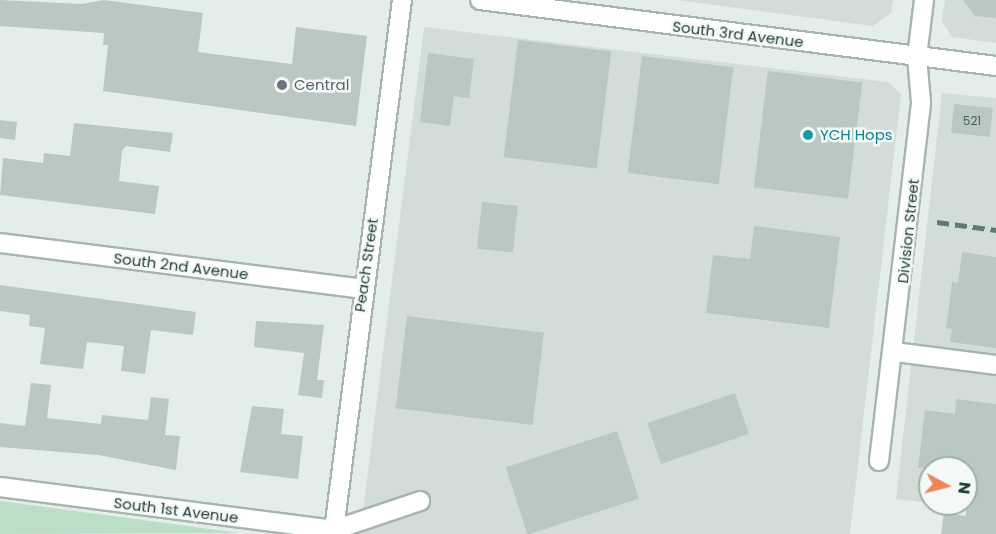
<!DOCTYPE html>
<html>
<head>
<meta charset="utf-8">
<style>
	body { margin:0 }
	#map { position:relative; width:996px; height:534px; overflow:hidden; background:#e3ede9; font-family:Poppins,sans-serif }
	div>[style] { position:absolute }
	.built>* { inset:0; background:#d2ddd8 }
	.green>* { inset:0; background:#bddec6 }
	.building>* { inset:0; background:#b9c8c2; transform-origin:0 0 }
	.roads { filter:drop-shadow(2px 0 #a6b5b0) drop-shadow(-2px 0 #a6b5b0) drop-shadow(0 2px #a6b5b0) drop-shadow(0 -2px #a6b5b0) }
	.minor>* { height:18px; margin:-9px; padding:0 9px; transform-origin:9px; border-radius:9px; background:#fff }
	.rail>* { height:4.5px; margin-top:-2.25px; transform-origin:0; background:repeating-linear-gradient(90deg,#5e7a72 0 12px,transparent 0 18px) }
	.dots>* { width:16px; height:16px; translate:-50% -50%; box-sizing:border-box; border:3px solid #f4f9f7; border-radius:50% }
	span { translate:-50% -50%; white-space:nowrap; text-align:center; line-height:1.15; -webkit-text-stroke:5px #f4f9f7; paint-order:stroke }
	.number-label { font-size:12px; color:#48605a }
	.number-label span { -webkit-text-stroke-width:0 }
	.street-label { font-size:15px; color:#233e37 }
	.worship-label { font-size:15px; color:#5b616d }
	.left { translate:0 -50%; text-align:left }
	.culture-label { font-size:15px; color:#0d838f }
	.north { position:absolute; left:918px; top:456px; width:60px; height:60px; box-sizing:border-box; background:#f4f9f7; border:2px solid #a0aeaa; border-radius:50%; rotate:97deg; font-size:16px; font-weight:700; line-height:24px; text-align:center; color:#233e37 }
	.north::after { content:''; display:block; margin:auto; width:21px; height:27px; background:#ef845f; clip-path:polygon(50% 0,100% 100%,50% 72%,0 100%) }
</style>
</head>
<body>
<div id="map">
	<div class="built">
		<i style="clip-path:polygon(677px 0,893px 0,891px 13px,873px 26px)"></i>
		<i style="clip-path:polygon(945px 0,996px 0,996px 43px,952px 37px,942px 21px)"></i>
		<i style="clip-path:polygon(424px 27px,888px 82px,901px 94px,850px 534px,352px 534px,360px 531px,364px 503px)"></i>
		<i style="clip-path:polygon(942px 93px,996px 98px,996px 510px,943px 504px,966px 504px,966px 468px,930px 468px,930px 503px,896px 499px)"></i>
	</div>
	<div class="green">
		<i style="clip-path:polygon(0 501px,240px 533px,0 534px)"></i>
	</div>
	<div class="building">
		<i style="clip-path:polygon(0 0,82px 4px,104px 0,203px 13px,198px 52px,292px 64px,296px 27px,367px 36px,356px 126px,103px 91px,108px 45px,103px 45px,104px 33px,0 26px)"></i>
		<i style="clip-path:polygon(963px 0,996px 0,996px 18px,975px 16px)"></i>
		<i style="left:518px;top:40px;width:94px;height:118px;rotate:7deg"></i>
		<i style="clip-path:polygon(428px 53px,474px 59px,469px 98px,454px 96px,450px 126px,420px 122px)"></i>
		<i style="left:642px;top:56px;width:92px;height:118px;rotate:7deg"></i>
		<i style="left:768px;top:71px;width:95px;height:117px;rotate:7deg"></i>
		<i style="left:954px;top:104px;width:39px;height:29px;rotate:6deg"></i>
		<i style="clip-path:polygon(0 120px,17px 122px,15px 140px,0 138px)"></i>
		<i style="clip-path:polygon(74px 123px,173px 133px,170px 152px,126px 146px,122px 151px,119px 181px,159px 186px,155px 214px,0 195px,3px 158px,43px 163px,44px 153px,70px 156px)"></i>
		<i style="left:482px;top:202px;width:36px;height:47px;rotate:6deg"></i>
		<i style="clip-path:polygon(754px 226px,840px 237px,829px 328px,706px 313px,713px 255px,750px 259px)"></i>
		<i style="clip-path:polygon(962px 252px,996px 257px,996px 348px,950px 342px,952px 329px,946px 328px,952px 282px,958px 283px)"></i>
		<i style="clip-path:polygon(0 285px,196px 312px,193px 335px,151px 330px,145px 374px,121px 371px,124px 346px,87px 342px,83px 369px,40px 364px,45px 328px,29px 326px,30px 315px,0 311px)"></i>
		<i style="left:407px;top:316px;width:138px;height:93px;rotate:7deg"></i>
		<i style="clip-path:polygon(256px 321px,324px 325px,317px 380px,324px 380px,322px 398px,298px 395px,304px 353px,254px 347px)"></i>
		<i style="clip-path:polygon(31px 383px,51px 385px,47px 418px,101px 424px,102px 415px,148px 420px,151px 397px,169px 399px,165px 435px,180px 436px,176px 470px,98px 455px,0 447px,0 423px,25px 426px)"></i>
		<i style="left:735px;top:393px;width:43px;height:93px;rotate:71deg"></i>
		<i style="clip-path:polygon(956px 399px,996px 404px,996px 534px,941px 534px,944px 513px,966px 516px,966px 468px,918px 468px,925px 410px,955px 414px)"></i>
		<i style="clip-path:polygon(252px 406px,284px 409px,281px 434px,303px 436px,298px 479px,240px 472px)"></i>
		<i style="left:617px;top:431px;width:71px;height:117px;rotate:72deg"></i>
	</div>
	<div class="roads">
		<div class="minor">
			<i style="left:480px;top:0;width:520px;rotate:7.29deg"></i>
			<i style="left:0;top:243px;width:366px;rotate:7.2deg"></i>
			<i style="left:895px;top:352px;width:102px;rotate:7.3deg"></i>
			<i style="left:879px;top:461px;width:361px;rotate:-83.3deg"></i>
			<i style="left:921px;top:102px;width:45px;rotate:-95.1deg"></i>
			<i style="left:917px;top:57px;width:57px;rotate:-83deg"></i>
			<i style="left:0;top:487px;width:337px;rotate:7.3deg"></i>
			<i style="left:334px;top:530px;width:91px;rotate:-18.6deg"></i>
			<i style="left:334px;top:530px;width:534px;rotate:-82.69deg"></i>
		</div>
	</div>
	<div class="rail">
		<i style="left:937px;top:222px;width:60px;rotate:7.7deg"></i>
	</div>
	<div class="dots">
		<i style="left:282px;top:85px;background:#6b7280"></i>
		<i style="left:808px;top:135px;background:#0f9aa8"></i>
	</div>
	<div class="number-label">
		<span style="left:972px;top:121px">521</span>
	</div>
	<div class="street-label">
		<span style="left:738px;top:34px;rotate:7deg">South 3rd Avenue</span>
		<span style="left:908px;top:231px;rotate:-84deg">Division Street</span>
		<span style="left:366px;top:265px;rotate:-82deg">Peach Street</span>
		<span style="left:181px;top:266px;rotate:7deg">South 2nd Avenue</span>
		<span style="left:176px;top:510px;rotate:7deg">South 1st Avenue</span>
	</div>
	<div class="worship-label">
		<span class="left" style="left:294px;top:85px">Central</span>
	</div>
	<div class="culture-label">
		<span class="left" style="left:820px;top:135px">YCH Hops</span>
	</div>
	<div class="north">N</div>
</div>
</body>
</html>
